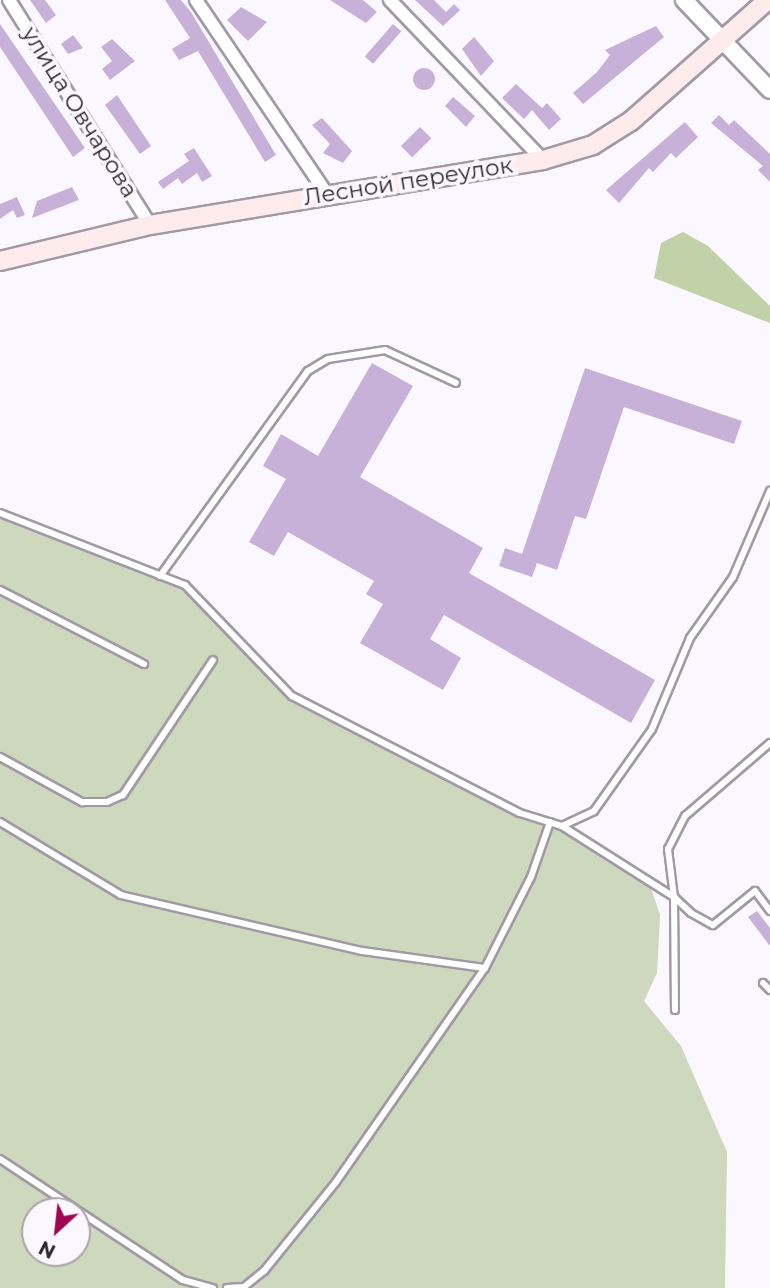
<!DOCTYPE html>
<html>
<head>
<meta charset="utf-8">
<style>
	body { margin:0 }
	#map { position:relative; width:770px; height:1288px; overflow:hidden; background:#fbf7fe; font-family:Montserrat,sans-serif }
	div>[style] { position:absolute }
	.green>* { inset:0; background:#cdd8bd }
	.forest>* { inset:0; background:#c1d2a9 }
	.building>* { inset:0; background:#c8b1d8; transform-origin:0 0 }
	.round { border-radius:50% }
	.roads { filter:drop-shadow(2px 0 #a19aa6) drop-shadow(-2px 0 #a19aa6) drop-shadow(0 2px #a19aa6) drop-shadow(0 -2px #a19aa6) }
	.service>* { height:6px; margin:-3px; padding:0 3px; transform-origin:3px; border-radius:3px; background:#fff }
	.minor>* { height:12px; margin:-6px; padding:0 6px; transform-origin:6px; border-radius:6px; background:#fff }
	.tertiary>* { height:16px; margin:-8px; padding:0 8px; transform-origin:8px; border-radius:8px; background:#fff }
	.secondary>* { height:18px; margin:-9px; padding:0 9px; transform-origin:9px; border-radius:9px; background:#feecec }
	span { translate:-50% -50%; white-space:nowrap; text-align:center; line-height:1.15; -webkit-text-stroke:7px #fbf7fe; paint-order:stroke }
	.street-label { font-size:23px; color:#2d2a2f }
	.north { position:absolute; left:21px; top:1197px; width:70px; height:70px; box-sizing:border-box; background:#fbf7fe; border:2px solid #a9a5ab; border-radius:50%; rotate:207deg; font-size:19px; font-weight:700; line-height:28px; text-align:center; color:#2d2a2f }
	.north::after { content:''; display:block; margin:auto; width:24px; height:32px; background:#9e0852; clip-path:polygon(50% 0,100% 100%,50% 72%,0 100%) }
</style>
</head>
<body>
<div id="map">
	<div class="green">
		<i style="clip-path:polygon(evenodd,0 513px,185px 585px,292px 696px,520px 813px,562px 826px,650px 885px,660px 915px,657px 973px,644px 1001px,681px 1046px,727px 1152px,725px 1288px,0 1288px,0 513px,35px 1211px,77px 1211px,77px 1253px,35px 1253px,35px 1211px)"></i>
	</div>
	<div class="forest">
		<i style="clip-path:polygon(683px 232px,708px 246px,770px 306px,770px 323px,654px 278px,661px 243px)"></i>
	</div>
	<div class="building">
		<i style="clip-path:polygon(30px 0,45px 0,56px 15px,46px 23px)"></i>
		<i style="clip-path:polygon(165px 0,181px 0,191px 12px,276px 155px,265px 162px,198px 51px,179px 60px,172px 49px,190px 38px)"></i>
		<i style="clip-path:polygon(330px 0,363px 0,377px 12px,366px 23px)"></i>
		<i style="clip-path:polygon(415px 0,434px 0,446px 12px,454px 4px,460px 10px,443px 26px)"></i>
		<i style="clip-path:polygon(241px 7px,267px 22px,248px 41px,227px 20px)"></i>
		<i style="clip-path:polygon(0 24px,85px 148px,73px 157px,0 47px)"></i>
		<i style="left:393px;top:24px;width:11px;height:43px;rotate:41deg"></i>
		<i style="clip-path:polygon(656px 26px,664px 37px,583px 104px,573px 93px,597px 72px,610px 55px,605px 50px)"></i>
		<i style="clip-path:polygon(73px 35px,83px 48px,68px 54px,61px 44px)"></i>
		<i style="clip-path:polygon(474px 37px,494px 61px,481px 76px,462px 49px)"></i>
		<i style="clip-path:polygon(112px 39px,135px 61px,110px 80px,102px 69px,112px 61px,101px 47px)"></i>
		<i class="round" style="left:413px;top:68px;width:22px;height:22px"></i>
		<i style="clip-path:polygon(516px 84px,542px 108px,547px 103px,561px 119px,549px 130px,532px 110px,524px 119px,502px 98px)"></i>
		<i style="clip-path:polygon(117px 95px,151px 146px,140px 154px,105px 105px)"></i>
		<i style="clip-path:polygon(453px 97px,475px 116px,466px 127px,445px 106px)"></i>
		<i style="clip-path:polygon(719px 115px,729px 125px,734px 120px,770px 154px,770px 182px,758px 170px,763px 166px,711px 123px)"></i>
		<i style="clip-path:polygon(322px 118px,352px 151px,343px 163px,323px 153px,330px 144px,312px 125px)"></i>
		<i style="clip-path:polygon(685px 122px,698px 137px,676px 158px,671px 153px,653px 172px,649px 168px,619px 203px,606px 190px)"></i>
		<i style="left:420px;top:127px;width:16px;height:27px;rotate:45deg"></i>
		<i style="clip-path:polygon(194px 148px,212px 176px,202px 182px,197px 173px,182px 184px,178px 178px,163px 189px,158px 182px,189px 161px,184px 154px)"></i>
		<i style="clip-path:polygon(72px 187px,79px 200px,32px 218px,37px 201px)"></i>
		<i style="clip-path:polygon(17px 197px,25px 215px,17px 218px,13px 210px,0 219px,0 204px)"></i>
		<i style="clip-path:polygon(372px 363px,413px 386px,360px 477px,483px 548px,469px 573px,655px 680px,631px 723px,444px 615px,430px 639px,461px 658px,443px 690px,360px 643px,383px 604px,366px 594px,374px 581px,288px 532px,274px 556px,249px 542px,286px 479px,263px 466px,281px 434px,318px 456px)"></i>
		<i style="clip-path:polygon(585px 368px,742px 421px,734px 444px,624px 407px,586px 519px,575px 516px,557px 570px,537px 563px,532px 577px,499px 566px,505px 548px,522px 554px)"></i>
		<i style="clip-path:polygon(757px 911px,770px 928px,770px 946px,748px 917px)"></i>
	</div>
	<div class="roads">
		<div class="service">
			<i style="left:0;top:513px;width:199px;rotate:21.3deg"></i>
			<i style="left:185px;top:585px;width:154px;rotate:46.1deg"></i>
			<i style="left:292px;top:696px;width:256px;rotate:27.2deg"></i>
			<i style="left:520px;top:813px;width:44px;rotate:17.2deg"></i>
			<i style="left:562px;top:826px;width:35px;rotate:-25deg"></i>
			<i style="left:594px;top:811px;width:100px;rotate:-54.7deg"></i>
			<i style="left:652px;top:729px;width:99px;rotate:-67.3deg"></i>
			<i style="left:690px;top:638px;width:75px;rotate:-54.8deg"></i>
			<i style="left:733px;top:577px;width:94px;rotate:-66.7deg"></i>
			<i style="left:160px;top:576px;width:253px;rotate:-54.2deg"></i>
			<i style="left:308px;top:371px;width:23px;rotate:-31deg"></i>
			<i style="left:328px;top:359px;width:58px;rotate:-9deg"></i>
			<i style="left:385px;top:350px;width:78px;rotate:24.9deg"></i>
			<i style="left:0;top:590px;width:162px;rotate:27.2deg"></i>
			<i style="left:770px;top:743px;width:112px;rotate:139.3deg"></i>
			<i style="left:685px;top:816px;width:37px;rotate:117deg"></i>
			<i style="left:668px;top:849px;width:48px;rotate:82.9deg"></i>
			<i style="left:674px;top:897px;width:23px;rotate:43deg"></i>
			<i style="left:691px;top:913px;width:25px;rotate:29deg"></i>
			<i style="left:713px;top:925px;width:54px;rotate:-39deg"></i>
			<i style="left:755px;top:891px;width:25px;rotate:53deg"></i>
			<i style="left:0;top:757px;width:94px;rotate:28.8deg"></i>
			<i style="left:82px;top:802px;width:25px"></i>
			<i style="left:107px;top:802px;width:17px;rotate:-24deg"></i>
			<i style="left:123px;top:795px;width:162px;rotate:-56.3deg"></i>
			<i style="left:0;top:822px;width:141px;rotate:31.1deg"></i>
			<i style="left:121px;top:895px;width:247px;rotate:13.1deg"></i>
			<i style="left:362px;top:951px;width:124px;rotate:7.9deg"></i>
			<i style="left:562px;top:826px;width:133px;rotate:32.4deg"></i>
			<i style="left:674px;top:897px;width:113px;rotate:89.5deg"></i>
			<i style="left:763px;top:983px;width:10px;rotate:45deg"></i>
			<i style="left:0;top:1159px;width:219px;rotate:33.5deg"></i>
			<i style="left:183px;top:1280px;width:31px;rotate:15deg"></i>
			<i style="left:227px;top:1288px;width:17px;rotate:-3deg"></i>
			<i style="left:244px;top:1287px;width:26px;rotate:-39deg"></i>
			<i style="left:264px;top:1271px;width:114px;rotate:-51deg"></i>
			<i style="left:336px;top:1182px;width:261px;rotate:-55.2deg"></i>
			<i style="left:485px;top:968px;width:102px;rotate:-63.2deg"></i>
			<i style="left:531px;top:877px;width:58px;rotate:-70.9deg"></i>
		</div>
		<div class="minor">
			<i style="left:9px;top:0;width:266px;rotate:57.9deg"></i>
			<i style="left:196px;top:0;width:233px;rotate:56deg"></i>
			<i style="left:390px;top:0;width:221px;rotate:46.3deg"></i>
		</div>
		<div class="tertiary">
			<i style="left:684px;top:0;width:124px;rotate:46.3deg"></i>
		</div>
		<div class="secondary">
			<i style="left:0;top:261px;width:154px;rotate:-13.5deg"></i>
			<i style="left:150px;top:225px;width:398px;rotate:-9.4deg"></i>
			<i style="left:543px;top:160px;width:52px;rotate:-16.7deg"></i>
			<i style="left:593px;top:145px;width:45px;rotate:-32.3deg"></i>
			<i style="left:631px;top:121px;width:183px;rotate:-41.5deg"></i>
		</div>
	</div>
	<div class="street-label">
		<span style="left:80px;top:112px;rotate:58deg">улица Овчарова</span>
		<span style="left:408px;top:181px;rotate:-9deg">Лесной переулок</span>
	</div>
	<div class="north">N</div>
</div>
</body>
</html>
